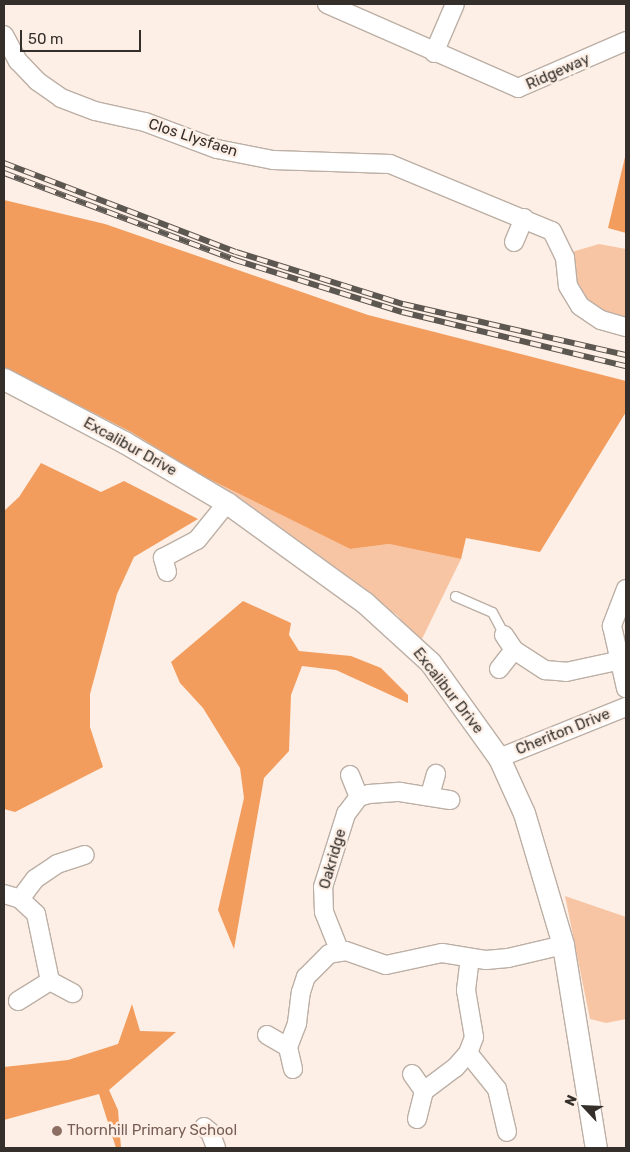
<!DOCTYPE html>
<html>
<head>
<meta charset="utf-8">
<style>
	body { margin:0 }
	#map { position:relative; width:630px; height:1152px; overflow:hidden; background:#fdefe5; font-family:Rubik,sans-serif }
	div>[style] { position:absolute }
	.green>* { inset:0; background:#f7c5a3 }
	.forest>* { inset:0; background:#f29d5e }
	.roads { filter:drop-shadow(1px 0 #bcafa5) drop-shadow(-1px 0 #bcafa5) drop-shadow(0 1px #bcafa5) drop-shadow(0 -1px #bcafa5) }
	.service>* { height:9px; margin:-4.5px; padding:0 4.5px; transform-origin:4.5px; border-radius:4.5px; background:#fff }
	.minor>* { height:18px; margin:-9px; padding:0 9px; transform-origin:9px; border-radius:9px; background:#fff }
	.tertiary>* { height:21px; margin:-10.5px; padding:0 10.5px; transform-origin:10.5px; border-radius:10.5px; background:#fff }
	.rail>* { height:5.5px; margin-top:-2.75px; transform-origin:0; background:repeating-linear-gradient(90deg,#fdefe5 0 11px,#5d5751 0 22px); box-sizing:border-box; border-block:1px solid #5d5751 }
	.dots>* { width:14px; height:14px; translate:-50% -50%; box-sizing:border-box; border:2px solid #fdefe5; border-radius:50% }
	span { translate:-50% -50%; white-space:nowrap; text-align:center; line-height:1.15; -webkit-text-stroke:5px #fdefe5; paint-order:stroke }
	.street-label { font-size:15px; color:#342f2b }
	.education-label { font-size:15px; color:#785e54 }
	.left { translate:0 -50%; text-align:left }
	.frame { position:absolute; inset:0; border:5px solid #342f2b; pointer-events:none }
	.north { position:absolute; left:560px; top:1082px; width:50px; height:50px; -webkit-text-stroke:4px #fdefe5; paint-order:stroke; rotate:295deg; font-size:14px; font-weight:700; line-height:20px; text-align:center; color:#342f2b }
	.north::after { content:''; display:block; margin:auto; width:18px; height:22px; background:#342f2b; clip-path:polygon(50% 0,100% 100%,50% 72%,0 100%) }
	.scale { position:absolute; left:20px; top:30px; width:121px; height:22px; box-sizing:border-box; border:2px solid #342f2b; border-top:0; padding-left:6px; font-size:15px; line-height:18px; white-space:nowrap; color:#342f2b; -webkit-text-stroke:4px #fdefe5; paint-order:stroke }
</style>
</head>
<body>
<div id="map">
	<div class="green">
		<i style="clip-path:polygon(599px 244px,626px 249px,626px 324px,601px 320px,577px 287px,572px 252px)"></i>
		<i style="clip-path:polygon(199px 474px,350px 549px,389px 544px,461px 559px,419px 645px,398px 616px)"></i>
		<i style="clip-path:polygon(565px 896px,626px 917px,626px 1019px,606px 1023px,590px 1019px)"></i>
	</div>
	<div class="forest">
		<i style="clip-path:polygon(626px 153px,626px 233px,608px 228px)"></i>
		<i style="clip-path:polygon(4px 200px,105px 224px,368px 315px,626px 381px,626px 412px,540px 552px,466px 538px,461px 559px,389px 544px,350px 549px,199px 474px,131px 432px,4px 367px)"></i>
		<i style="clip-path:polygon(41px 463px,101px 492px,124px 481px,198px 519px,134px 557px,117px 594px,90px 694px,90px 727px,103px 767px,15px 812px,4px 809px,4px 511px,19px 497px)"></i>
		<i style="clip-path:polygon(243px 601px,291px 623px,289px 635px,299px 651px,351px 656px,381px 668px,408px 695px,408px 703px,336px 670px,302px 666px,291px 695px,289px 751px,264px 778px,234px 949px,218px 910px,244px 798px,240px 768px,203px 708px,180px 683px,171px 662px)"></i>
		<i style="clip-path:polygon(132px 1004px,140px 1031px,176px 1032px,109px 1090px,118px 1110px,121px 1148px,116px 1148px,99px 1094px,4px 1120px,4px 1067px,68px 1060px,118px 1044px)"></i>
	</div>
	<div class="roads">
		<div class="service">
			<i style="left:455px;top:596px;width:40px;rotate:23.4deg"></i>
			<i style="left:492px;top:612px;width:26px;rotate:62deg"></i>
		</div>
		<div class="minor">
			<i style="left:327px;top:4px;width:209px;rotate:23.7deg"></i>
			<i style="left:518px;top:88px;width:118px;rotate:-23.5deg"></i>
			<i style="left:4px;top:35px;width:30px;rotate:62deg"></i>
			<i style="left:18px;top:61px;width:28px;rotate:46deg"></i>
			<i style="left:37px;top:81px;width:29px;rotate:35deg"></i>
			<i style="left:61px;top:98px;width:36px;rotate:21deg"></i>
			<i style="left:95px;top:111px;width:51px;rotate:12.4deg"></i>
			<i style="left:145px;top:122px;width:77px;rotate:20.6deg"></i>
			<i style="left:217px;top:149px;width:57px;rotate:11.1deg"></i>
			<i style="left:273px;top:160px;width:117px;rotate:2deg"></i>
			<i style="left:390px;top:164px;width:175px;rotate:22.5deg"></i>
			<i style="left:552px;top:231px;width:30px;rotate:64deg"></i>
			<i style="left:565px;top:258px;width:28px;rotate:84deg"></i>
			<i style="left:568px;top:286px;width:23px;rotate:59deg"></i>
			<i style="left:580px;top:306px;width:25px;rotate:34deg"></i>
			<i style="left:601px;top:320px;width:26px;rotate:16deg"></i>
			<i style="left:434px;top:53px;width:53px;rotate:-66.8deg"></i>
			<i style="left:514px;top:242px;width:26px;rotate:-67deg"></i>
			<i style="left:167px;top:572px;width:15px;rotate:-106deg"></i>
			<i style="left:163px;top:558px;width:38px;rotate:-28deg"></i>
			<i style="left:197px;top:540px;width:48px;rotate:-51deg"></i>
			<i style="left:626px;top:589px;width:40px;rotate:111deg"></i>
			<i style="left:612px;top:626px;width:64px;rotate:77.3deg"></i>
			<i style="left:504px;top:635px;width:18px;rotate:56deg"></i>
			<i style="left:514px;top:650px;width:37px;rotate:33deg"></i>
			<i style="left:545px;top:670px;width:21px;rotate:5deg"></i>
			<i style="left:566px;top:672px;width:52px;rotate:-12.2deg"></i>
			<i style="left:499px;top:669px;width:24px;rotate:-52deg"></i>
			<i style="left:499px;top:758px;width:137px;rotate:-21.9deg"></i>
			<i style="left:350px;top:775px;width:24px;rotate:68deg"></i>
			<i style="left:430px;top:795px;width:22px;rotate:-74deg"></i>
			<i style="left:4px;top:894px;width:17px;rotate:17deg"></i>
			<i style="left:20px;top:899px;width:22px;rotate:43deg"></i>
			<i style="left:36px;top:914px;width:68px;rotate:78.2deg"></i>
			<i style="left:20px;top:899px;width:25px;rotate:-53deg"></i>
			<i style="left:35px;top:879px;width:27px;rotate:-34deg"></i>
			<i style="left:57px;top:864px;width:29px;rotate:-18deg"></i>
			<i style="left:340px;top:952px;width:43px;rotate:-111.8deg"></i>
			<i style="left:324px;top:912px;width:25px;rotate:-92deg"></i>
			<i style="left:323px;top:887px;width:77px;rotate:-72.5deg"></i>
			<i style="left:346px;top:814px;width:21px;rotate:-53deg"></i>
			<i style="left:359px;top:797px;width:10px;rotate:-17deg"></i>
			<i style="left:369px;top:794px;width:31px;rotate:-4deg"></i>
			<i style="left:400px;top:792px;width:51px;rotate:9.1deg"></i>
			<i style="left:18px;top:1001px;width:38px;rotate:-32deg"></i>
			<i style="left:50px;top:981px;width:26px;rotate:28deg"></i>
			<i style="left:267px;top:1035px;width:24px;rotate:30deg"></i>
			<i style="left:468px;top:1053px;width:46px;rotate:51.1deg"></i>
			<i style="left:497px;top:1089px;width:44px;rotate:76.9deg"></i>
			<i style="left:293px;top:1069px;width:23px;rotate:-103deg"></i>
			<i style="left:288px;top:1047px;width:26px;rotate:-69deg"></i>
			<i style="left:297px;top:1023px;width:31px;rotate:-83deg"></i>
			<i style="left:301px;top:992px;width:16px;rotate:-72deg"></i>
			<i style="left:306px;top:977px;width:33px;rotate:-45deg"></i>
			<i style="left:329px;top:954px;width:17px;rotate:-10deg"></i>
			<i style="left:346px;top:951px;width:42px;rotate:19.3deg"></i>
			<i style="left:386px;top:965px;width:57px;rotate:-12.1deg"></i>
			<i style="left:442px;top:953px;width:45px;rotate:9deg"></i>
			<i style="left:486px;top:960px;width:22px;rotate:-5deg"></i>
			<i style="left:508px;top:958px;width:57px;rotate:-13.3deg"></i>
			<i style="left:412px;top:1074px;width:21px;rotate:55deg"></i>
			<i style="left:417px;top:1119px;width:29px;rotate:-76deg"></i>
			<i style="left:424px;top:1091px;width:39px;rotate:-37deg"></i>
			<i style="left:455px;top:1068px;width:20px;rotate:-49deg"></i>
			<i style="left:468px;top:1053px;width:17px;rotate:-69deg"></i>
			<i style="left:474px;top:1037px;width:48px;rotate:-99.7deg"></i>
			<i style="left:466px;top:990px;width:32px;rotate:-83deg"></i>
			<i style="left:204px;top:1127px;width:8px;rotate:40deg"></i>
			<i style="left:210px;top:1132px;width:17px;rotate:69deg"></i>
		</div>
		<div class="tertiary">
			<i style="left:4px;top:379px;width:136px;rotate:27.7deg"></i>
			<i style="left:124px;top:442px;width:120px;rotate:30.6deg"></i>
			<i style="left:227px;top:503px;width:169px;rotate:35.9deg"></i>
			<i style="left:364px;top:602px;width:89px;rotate:42.3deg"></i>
			<i style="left:430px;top:662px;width:118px;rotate:54.3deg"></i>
			<i style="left:499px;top:758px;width:60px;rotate:65.6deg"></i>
			<i style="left:524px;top:813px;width:138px;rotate:73.5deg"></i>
			<i style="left:563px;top:945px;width:206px;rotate:80.8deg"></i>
		</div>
	</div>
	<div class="rail">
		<i style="left:4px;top:163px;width:248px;rotate:21deg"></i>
		<i style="left:236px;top:252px;width:175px;rotate:17.3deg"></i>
		<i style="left:403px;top:304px;width:229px;rotate:12.9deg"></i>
		<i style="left:4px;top:173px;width:247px;rotate:20.6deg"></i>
		<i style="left:235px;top:260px;width:175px;rotate:17.3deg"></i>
		<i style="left:402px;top:312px;width:230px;rotate:13.6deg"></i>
	</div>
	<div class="dots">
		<i style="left:57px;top:1131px;background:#8d6e63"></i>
	</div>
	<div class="street-label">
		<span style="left:558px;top:72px;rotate:-24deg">Ridgeway</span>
		<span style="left:193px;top:138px;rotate:18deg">Clos Llysfaen</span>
		<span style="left:130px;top:447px;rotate:29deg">Excalibur Drive</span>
		<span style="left:448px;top:691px;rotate:52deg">Excalibur Drive</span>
		<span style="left:563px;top:732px;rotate:-22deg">Cheriton Drive</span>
		<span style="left:333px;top:859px;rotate:-74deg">Oakridge</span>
	</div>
	<div class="education-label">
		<span class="left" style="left:67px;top:1131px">Thornhill Primary School</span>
	</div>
	<div class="frame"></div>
	<div class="north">N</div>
	<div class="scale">50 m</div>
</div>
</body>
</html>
